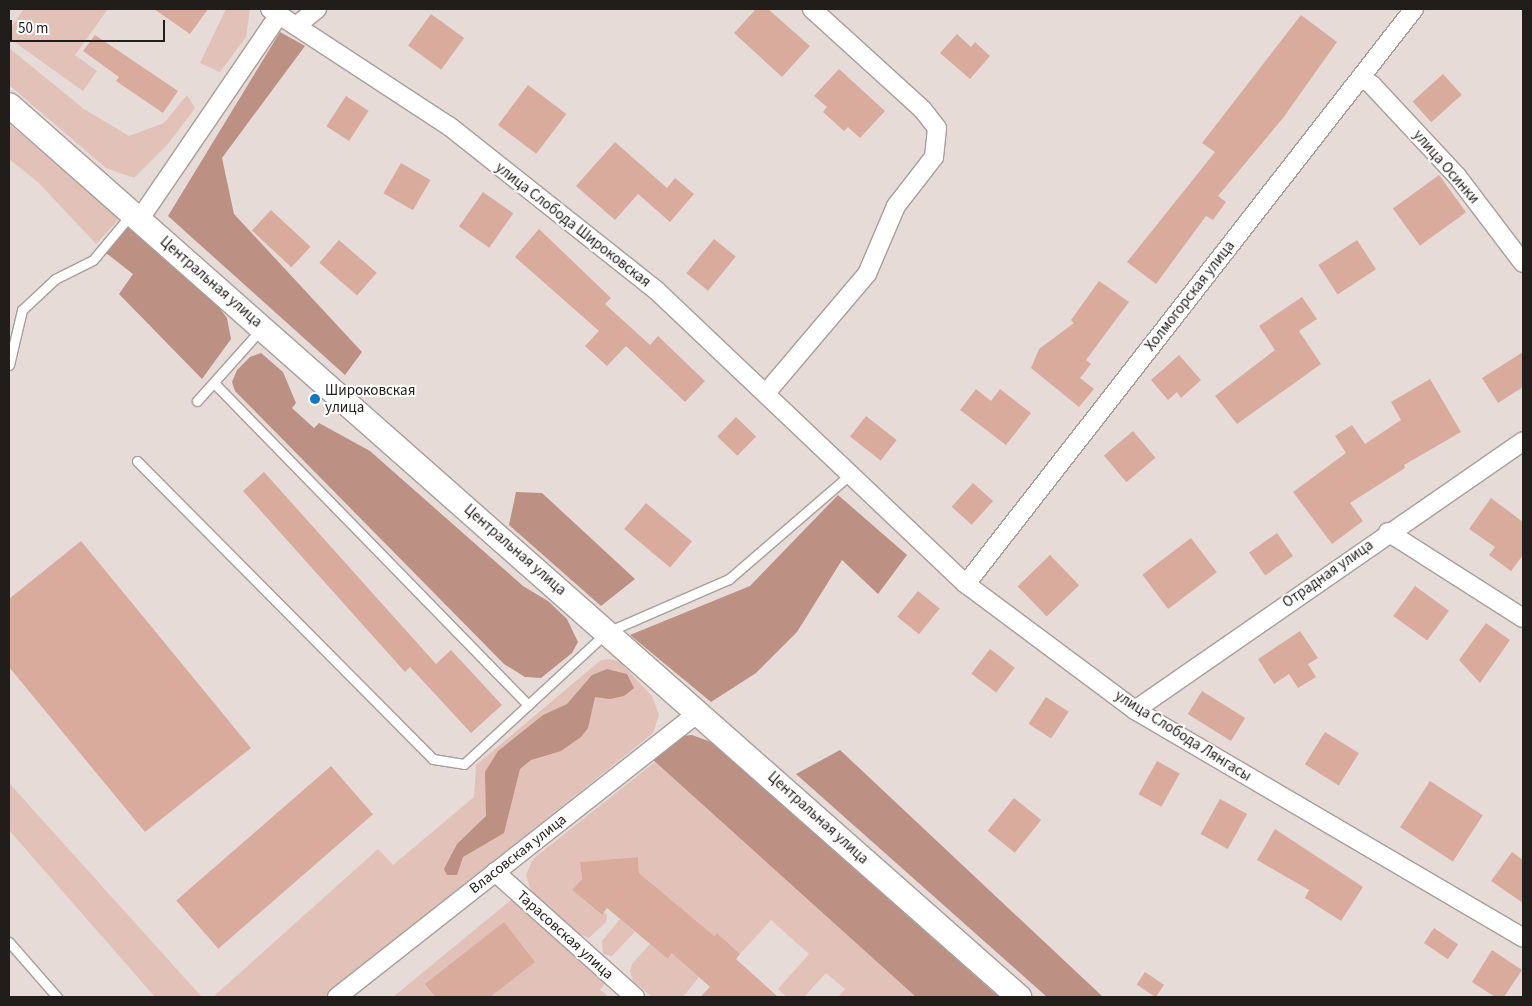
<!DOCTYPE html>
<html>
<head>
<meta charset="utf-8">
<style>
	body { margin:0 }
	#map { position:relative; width:1532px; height:1006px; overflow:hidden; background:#e7dbd8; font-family:"Source Sans 3",sans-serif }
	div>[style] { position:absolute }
	.green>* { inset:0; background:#e1c1b8 }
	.forest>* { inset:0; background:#bc9083 }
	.building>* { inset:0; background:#d9ab9d; transform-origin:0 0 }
	.roads { filter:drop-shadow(1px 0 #a89e9a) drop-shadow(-1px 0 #a89e9a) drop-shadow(0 1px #a89e9a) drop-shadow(0 -1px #a89e9a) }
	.lane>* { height:9px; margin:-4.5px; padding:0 4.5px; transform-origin:4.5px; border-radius:4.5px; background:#fff }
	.street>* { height:18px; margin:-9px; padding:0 9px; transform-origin:9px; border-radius:9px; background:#fff }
	.secondary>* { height:24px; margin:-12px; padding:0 12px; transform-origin:12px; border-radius:12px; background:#fff }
	.dots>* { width:14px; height:14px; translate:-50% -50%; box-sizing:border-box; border:2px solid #fff; border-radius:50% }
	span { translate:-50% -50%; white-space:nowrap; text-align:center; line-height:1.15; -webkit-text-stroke:4px #fff; paint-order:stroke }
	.street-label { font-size:15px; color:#211d1b }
	.poi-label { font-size:15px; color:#211d1b }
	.left { translate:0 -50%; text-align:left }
	.frame { position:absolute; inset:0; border:10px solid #211d1b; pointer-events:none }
	.scale { position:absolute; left:10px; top:20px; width:155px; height:22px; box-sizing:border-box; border:2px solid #211d1b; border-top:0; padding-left:6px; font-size:15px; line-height:18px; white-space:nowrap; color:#211d1b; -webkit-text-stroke:4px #fff; paint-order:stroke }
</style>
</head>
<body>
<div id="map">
	<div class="green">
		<i style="clip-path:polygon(24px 9px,108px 9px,75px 55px,97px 71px,83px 91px,9px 38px,9px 30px)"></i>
		<i style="clip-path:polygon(226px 9px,250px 9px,246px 37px,220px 72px,200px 63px)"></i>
		<i style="clip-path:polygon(9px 48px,84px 109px,129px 136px,164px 123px,187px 95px,195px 108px,168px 144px,134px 178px,106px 168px,9px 85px)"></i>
		<i style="clip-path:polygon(9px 124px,121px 217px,96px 244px,39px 183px,9px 159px)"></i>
		<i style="clip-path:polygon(609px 659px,619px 661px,652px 696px,659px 715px,653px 733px,325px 997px,213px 997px,378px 849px,393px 865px,474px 797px,476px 765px,601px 660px)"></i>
		<i style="clip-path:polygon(655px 762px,916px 997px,838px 997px,845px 989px,826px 973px,804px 997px,787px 997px,778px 989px,809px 954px,771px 920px,740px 954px,717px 933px,687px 966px,699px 977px,683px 997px,652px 997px,633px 981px,630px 971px,632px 964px,650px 944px,668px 959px,698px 923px,639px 873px,638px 857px,580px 862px,582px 879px,572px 890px,601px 915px,604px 912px,607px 915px,606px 922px,589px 938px,579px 934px,531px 891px,526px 875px,533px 859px)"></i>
		<i style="clip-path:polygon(9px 783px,191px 985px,202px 997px,155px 997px,9px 830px)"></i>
		<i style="clip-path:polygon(512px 899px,607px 981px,600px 990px,609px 997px,393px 997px)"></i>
		<i style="clip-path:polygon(620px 919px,635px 932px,612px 956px,603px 954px,602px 941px)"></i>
	</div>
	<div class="forest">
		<i style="clip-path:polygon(280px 32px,305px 46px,222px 158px,234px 214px,362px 352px,345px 375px,168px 216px)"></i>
		<i style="clip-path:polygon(130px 225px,218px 306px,227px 318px,231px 339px,202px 379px,119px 294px,133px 274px,106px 253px)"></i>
		<i style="clip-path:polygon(261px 353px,283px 372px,296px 403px,292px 408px,314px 428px,319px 423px,370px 451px,523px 586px,548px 601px,567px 619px,578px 642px,572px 653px,541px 678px,525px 677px,504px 664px,235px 391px,232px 382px,237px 370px,250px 357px)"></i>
		<i style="clip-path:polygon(516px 492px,542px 493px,635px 579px,601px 606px,509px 525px)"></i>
		<i style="clip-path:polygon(838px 495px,907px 555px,878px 594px,842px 560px,797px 632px,756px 673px,711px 702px,630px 635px,750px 586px)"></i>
		<i style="clip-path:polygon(607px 669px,627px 674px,634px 688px,624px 696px,610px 699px,595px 697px,588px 728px,581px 737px,561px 751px,531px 760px,520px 769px,504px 833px,463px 857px,457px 875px,447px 875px,444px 869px,457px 844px,486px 816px,485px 772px,498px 751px,543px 715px,567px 704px,592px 675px)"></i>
		<i style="clip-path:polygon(692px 735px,711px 742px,999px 997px,916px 997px,652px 759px,682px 736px)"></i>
		<i style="clip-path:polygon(840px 750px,1103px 997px,1047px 997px,796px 774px)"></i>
	</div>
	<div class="building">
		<i style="clip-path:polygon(154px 9px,208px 9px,190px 34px)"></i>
		<i style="clip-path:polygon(756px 9px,768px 9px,810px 46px,782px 77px,734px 33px)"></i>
		<i style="left:431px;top:14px;width:41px;height:39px;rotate:36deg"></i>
		<i style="clip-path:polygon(1301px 15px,1337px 42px,1283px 118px,1218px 196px,1226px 202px,1213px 220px,1206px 216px,1156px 284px,1127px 262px,1215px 152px,1202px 143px)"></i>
		<i style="clip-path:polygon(957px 34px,971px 47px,975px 42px,990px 56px,970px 79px,940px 53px)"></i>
		<i style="clip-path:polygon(95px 35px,178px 91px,163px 113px,116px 81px,119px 77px,83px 51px)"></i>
		<i style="clip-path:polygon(839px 69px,885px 111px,860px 138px,848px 127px,844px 131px,823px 112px,827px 107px,814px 96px)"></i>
		<i style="left:1443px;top:74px;width:28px;height:41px;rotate:48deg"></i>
		<i style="left:528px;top:85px;width:48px;height:50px;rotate:37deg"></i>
		<i style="left:346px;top:96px;width:27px;height:36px;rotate:33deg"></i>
		<i style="clip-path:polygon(615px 142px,667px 188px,675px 178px,694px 194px,670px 222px,638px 194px,615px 220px,576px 186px)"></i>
		<i style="left:401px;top:163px;width:34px;height:35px;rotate:30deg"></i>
		<i style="left:1439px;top:175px;width:46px;height:57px;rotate:54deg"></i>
		<i style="left:483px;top:192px;width:37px;height:42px;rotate:35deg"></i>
		<i style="left:271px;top:210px;width:54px;height:28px;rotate:43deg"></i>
		<i style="clip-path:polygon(539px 229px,611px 298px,605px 304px,650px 345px,658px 336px,705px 381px,685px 402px,626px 346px,607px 366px,585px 346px,599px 331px,515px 257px)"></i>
		<i style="left:714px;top:239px;width:28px;height:44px;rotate:39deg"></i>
		<i style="left:339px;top:240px;width:50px;height:30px;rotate:41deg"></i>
		<i style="left:1357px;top:240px;width:35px;height:46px;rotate:57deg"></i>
		<i style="clip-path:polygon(1099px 281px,1129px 302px,1086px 360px,1091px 364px,1080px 378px,1094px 389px,1079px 407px,1031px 368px,1039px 349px,1074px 323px,1071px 320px)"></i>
		<i style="clip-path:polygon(1302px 297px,1317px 319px,1299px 331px,1321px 364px,1237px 424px,1215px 396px,1275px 350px,1259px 326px)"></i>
		<i style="clip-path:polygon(1523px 352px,1523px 387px,1498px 403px,1482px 378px)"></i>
		<i style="clip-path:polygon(1179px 355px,1201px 380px,1181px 398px,1177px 392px,1168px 400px,1151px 380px)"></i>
		<i style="clip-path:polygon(1430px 379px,1461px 432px,1404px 465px,1405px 468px,1350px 503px,1363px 521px,1332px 544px,1293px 492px,1346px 453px,1335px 436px,1352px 425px,1365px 444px,1401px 420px,1391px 402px)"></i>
		<i style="clip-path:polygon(976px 389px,991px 401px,1000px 389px,1031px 413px,1006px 445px,960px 410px)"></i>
		<i style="left:866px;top:416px;width:39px;height:26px;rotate:38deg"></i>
		<i style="left:736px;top:417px;width:28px;height:27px;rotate:44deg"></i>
		<i style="left:1133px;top:431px;width:35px;height:38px;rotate:50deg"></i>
		<i style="clip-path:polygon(264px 472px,436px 664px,451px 650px,502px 705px,471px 733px,410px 667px,405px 672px,243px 491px)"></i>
		<i style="left:973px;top:483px;width:27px;height:32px;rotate:42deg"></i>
		<i style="clip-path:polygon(1491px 498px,1523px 522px,1523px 555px,1511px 571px,1489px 555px,1495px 547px,1469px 529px)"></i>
		<i style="left:646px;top:503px;width:60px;height:34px;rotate:40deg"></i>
		<i style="left:1277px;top:533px;width:28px;height:34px;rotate:55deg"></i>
		<i style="left:1191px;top:538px;width:43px;height:61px;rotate:53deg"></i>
		<i style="clip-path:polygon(81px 541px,251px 748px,145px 832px,9px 667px,9px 599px)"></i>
		<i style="left:1050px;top:555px;width:42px;height:45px;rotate:46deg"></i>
		<i style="left:1415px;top:586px;width:42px;height:37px;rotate:36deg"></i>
		<i style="left:918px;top:591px;width:28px;height:33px;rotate:39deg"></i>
		<i style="clip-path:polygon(1486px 623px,1510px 640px,1480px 683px,1459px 660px)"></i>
		<i style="clip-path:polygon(1300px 631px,1318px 658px,1308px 664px,1316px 677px,1298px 688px,1289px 674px,1274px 684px,1258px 659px)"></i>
		<i style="left:990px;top:649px;width:31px;height:31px;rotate:37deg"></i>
		<i style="left:1202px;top:691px;width:51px;height:27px;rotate:32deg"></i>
		<i style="left:1046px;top:697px;width:27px;height:32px;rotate:33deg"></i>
		<i style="left:1325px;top:732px;width:40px;height:38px;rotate:32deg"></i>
		<i style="left:1157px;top:761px;width:26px;height:38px;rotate:29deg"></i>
		<i style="left:331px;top:766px;width:64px;height:205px;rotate:49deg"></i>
		<i style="left:1430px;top:781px;width:63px;height:55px;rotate:33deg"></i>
		<i style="left:1014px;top:798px;width:35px;height:42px;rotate:39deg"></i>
		<i style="left:1220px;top:799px;width:31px;height:40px;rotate:29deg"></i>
		<i style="clip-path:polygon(1275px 829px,1363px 887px,1341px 921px,1305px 898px,1309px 890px,1257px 860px)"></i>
		<i style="clip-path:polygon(1512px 852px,1523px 860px,1523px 903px,1491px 881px)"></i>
		<i style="clip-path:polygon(638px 857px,639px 873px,714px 936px,717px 933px,740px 954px,736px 959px,778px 997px,700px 997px,710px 987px,672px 953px,668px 959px,607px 908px,602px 915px,572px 890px,582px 879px,580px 862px)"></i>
		<i style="clip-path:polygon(504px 922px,535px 962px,490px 997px,435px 997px,425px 984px)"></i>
		<i style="left:1434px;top:928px;width:29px;height:18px;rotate:34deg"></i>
		<i style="clip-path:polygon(1492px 950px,1522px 970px,1504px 997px,1495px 997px,1472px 982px)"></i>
		<i style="left:1145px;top:972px;width:23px;height:15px;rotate:34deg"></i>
	</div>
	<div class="roads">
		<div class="lane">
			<i style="left:9px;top:365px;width:57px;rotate:-76.7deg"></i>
			<i style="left:22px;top:310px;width:45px;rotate:-43.2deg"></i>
			<i style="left:55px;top:279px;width:42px;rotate:-26.6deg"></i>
			<i style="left:93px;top:260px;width:61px;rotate:-50.3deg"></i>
			<i style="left:214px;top:383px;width:450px;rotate:45.7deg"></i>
			<i style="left:197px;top:401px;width:98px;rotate:-48.3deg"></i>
			<i style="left:137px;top:461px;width:420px;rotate:45.2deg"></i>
			<i style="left:433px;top:759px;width:31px;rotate:9deg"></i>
			<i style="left:464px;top:764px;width:195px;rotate:-42.7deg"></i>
			<i style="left:607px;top:632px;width:133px;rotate:-23.5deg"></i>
			<i style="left:729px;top:579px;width:162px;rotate:-40.8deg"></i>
			<i style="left:9px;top:942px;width:73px;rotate:48.9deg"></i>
		</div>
		<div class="street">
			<i style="left:270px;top:9px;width:214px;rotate:33.2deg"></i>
			<i style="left:449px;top:126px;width:264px;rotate:38.4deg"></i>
			<i style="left:656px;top:290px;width:427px;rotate:43.5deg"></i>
			<i style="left:966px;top:584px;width:211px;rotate:36.7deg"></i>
			<i style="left:1135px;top:710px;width:450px;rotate:30.4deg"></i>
			<i style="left:296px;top:26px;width:27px;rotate:-39deg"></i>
			<i style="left:1361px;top:77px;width:14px;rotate:36deg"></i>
			<i style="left:1372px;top:85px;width:125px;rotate:47deg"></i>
			<i style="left:1457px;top:176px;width:109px;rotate:52.8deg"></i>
			<i style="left:139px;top:220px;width:248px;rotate:-55.7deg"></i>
			<i style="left:766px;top:393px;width:156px;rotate:-49.7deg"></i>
			<i style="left:867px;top:274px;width:74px;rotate:-66.9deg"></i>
			<i style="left:896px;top:206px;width:62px;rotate:-52.2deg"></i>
			<i style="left:934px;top:157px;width:29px;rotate:-84deg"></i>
			<i style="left:937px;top:128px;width:24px;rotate:-128deg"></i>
			<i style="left:922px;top:109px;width:149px;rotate:-137.7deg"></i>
			<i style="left:1388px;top:532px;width:160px;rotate:32.5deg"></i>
			<i style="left:966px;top:584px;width:729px;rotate:-52.08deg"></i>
			<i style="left:1135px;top:710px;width:472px;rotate:-34.7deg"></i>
			<i style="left:495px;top:872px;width:188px;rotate:41.8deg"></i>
			<i style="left:337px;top:997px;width:461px;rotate:-38.2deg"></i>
		</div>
		<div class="secondary">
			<i style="left:9px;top:105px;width:1348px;rotate:41.45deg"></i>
		</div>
	</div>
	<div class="dots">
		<i style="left:315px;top:399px;background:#0f79c4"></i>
	</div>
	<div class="street-label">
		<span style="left:1446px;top:167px;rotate:49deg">улица Осинки</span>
		<span style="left:573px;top:225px;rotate:38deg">улица Слобода Широковская</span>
		<span style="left:211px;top:282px;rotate:41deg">Центральная улица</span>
		<span style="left:1190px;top:296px;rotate:-52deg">Холмогорская улица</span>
		<span style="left:515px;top:550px;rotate:41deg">Центральная улица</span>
		<span style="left:1328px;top:574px;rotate:-35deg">Отрадная улица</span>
		<span style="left:1183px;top:736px;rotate:32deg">улица Слобода Лянгасы</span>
		<span style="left:818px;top:818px;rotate:42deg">Центральная улица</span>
		<span style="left:518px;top:854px;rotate:-38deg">Власовская улица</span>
		<span style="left:565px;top:935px;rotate:42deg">Тарасовская улица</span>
	</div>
	<div class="poi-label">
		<span class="left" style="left:325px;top:399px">Широковская<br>улица</span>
	</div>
	<div class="frame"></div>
	<div class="scale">50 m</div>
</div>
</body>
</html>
